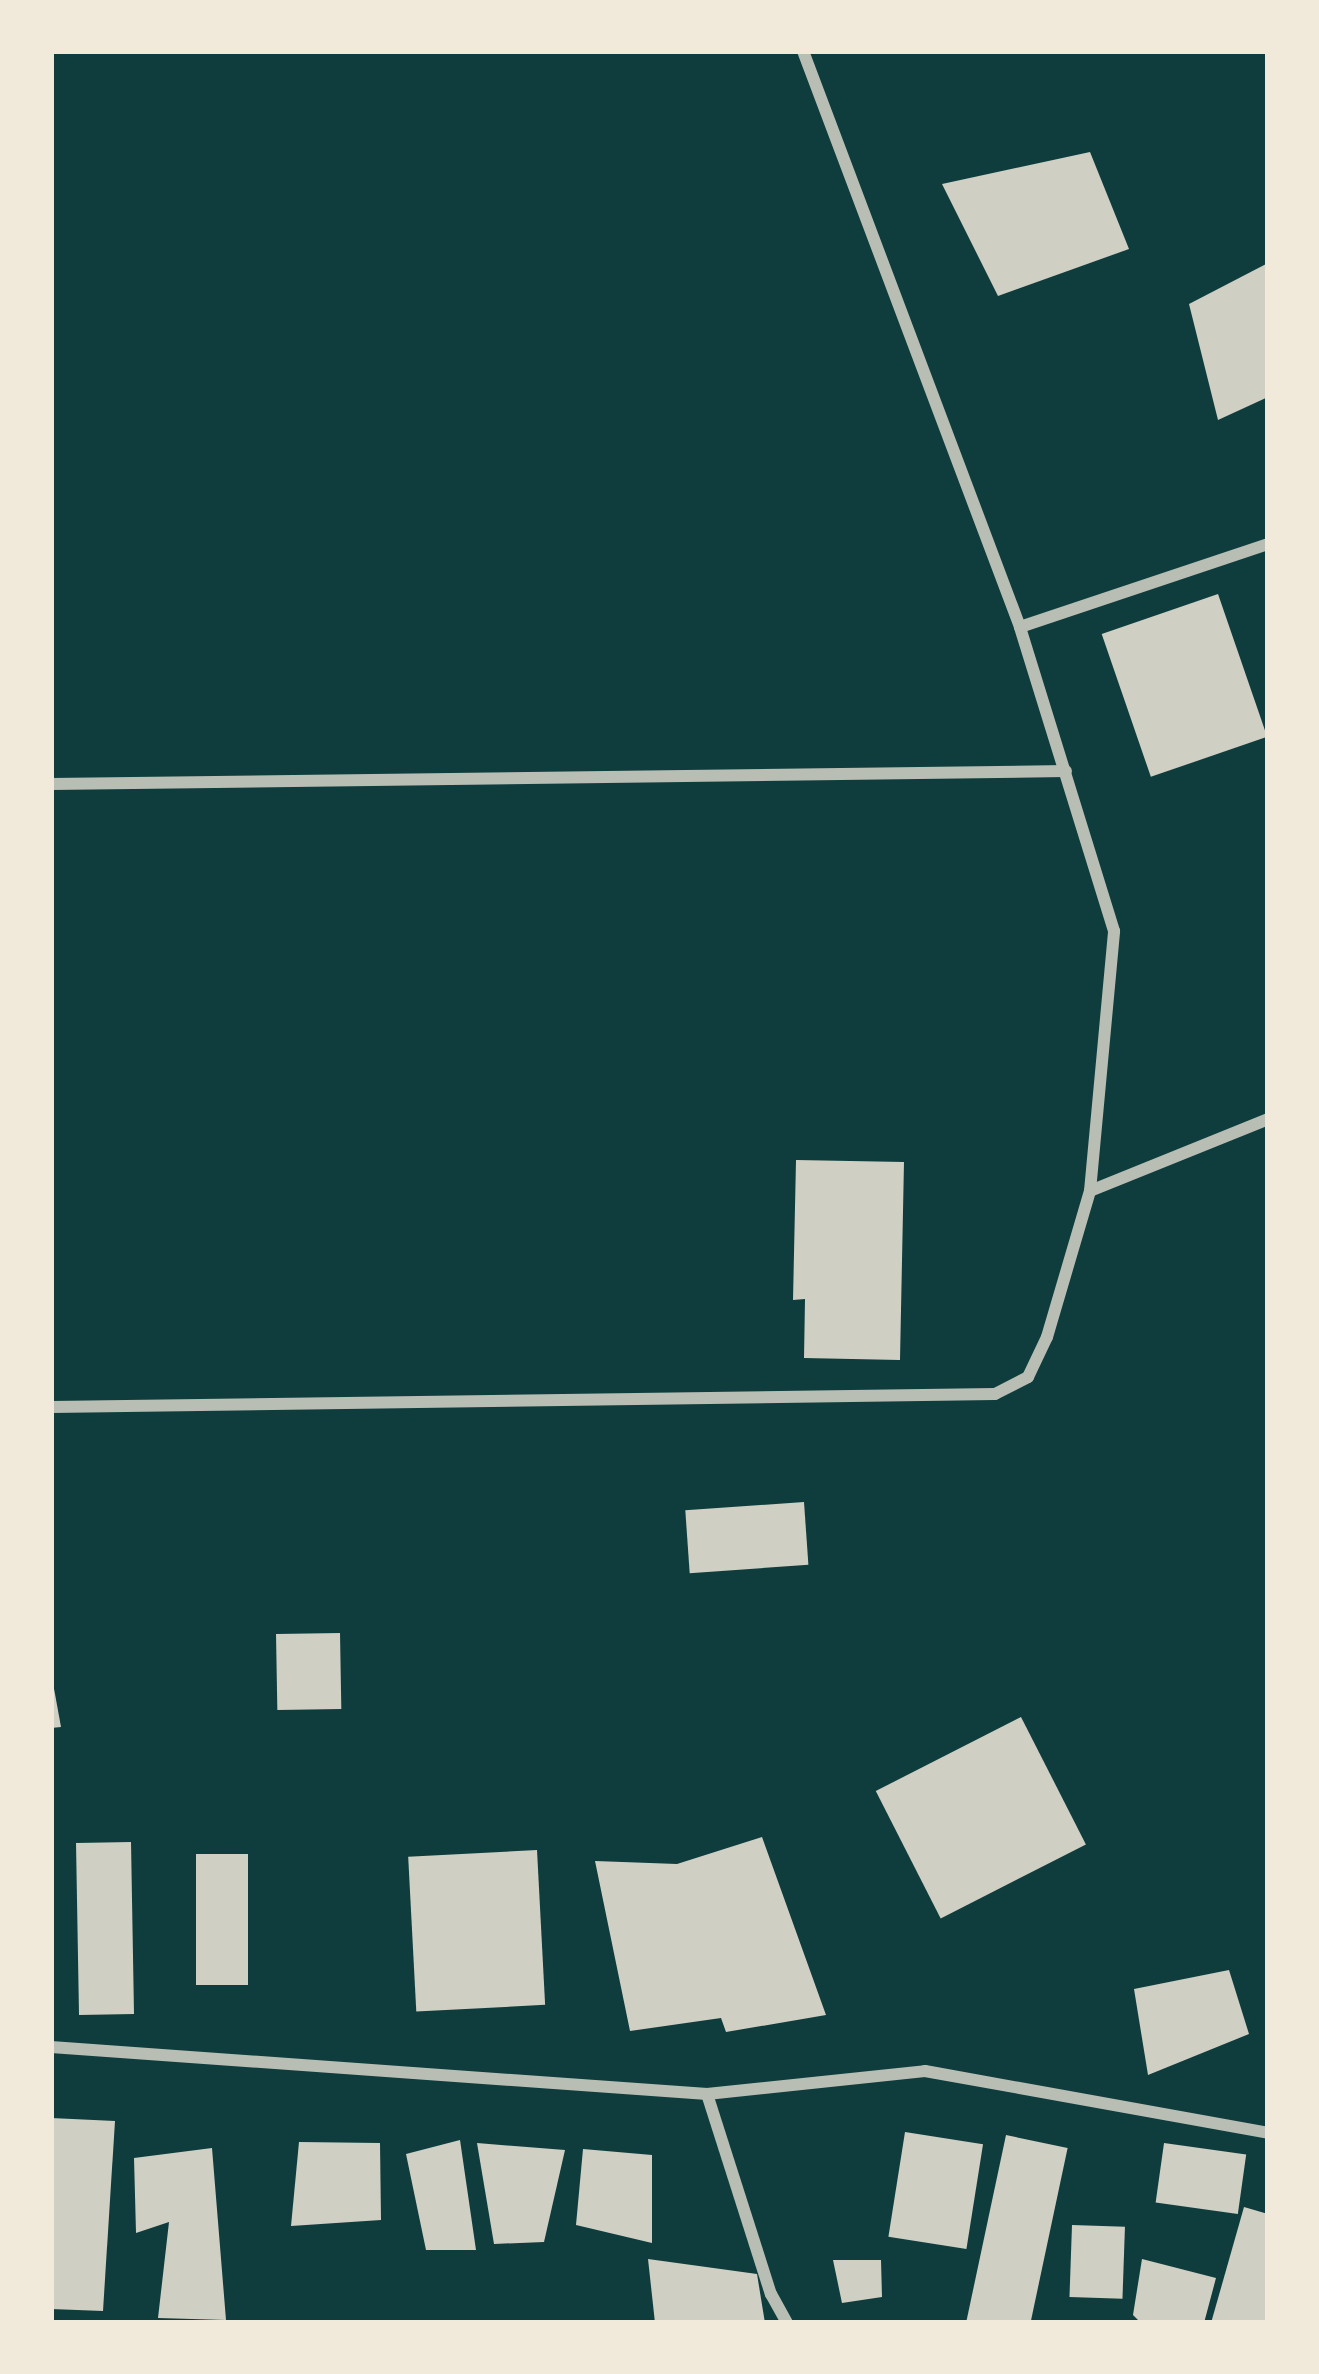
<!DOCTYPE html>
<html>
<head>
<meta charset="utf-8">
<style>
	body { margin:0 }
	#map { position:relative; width:1319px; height:2374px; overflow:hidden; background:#0f3d3e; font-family:"PT Sans",sans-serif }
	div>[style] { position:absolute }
	.building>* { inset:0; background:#cfcfc3; transform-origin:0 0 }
	.minor>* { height:12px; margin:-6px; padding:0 6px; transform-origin:6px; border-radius:6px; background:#b8beb3 }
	span { translate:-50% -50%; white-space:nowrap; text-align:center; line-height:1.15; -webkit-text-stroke:9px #f1e9da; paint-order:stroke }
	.frame { position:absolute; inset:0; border:54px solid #f1e9da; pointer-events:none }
</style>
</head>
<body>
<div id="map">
	<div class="building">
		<i style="clip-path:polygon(1090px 152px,1129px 249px,998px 296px,942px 184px)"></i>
		<i style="clip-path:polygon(1268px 263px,1268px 397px,1218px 420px,1189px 304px)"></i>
		<i style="left:1218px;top:594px;width:151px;height:123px;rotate:71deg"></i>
		<i style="clip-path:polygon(796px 1160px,904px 1162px,900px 1360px,804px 1358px,805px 1299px,793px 1300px)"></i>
		<i style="left:804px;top:1502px;width:63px;height:119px;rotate:86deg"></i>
		<i style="left:340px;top:1633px;width:76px;height:64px;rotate:89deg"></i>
		<i style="clip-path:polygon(51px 1672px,61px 1727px,51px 1728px)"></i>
		<i style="left:1021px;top:1717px;width:143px;height:163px;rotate:63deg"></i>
		<i style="clip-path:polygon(762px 1837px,826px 2015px,726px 2032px,721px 2018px,630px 2031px,595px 1861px,677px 1864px)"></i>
		<i style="left:131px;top:1842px;width:172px;height:55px;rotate:89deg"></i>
		<i style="left:537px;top:1850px;width:155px;height:129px;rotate:87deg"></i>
		<i style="left:196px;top:1854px;width:52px;height:131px"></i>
		<i style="clip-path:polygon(1229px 1970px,1249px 2034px,1148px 2075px,1134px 1989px)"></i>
		<i style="clip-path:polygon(51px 2118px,115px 2121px,103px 2311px,51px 2309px)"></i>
		<i style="left:905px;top:2132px;width:79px;height:106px;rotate:9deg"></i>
		<i style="left:1006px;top:2135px;width:63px;height:193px;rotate:12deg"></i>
		<i style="clip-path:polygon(460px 2140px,476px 2250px,426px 2250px,406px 2154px)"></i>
		<i style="clip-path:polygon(299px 2142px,380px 2143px,381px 2220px,291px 2226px)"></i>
		<i style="clip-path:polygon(477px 2143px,565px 2150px,544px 2242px,494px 2244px)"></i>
		<i style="left:1164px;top:2143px;width:83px;height:60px;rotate:8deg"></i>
		<i style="clip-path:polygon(212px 2148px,226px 2320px,158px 2318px,169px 2222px,136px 2233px,134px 2158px)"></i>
		<i style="clip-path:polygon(583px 2149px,652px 2155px,652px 2243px,576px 2225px)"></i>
		<i style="clip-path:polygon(1244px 2207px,1268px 2214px,1268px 2323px,1211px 2323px)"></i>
		<i style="left:1072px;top:2225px;width:53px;height:72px;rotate:2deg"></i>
		<i style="clip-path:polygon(648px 2259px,757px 2274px,765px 2323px,655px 2323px)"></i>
		<i style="clip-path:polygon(1142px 2259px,1216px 2278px,1204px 2323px,1141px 2323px,1133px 2315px)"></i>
		<i style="clip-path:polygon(833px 2260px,881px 2260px,882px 2297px,842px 2303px)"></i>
	</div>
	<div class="minor">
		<i style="left:1020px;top:627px;width:262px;rotate:-18.5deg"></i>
		<i style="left:51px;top:784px;width:1015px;rotate:-0.73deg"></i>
		<i style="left:1090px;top:1191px;width:192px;rotate:-22deg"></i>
		<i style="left:51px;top:1407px;width:944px;rotate:-0.79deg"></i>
		<i style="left:995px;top:1394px;width:37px;rotate:-27deg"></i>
		<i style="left:1028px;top:1377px;width:44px;rotate:-64.6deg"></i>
		<i style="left:1047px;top:1337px;width:152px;rotate:-73.6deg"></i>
		<i style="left:1090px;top:1191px;width:261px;rotate:-84.7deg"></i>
		<i style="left:1114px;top:931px;width:318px;rotate:-107.2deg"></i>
		<i style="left:1020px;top:627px;width:616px;rotate:-110.64deg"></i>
		<i style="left:51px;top:2047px;width:658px;rotate:4.1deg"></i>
		<i style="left:707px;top:2094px;width:219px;rotate:-6deg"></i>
		<i style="left:925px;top:2071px;width:349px;rotate:10.2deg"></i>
		<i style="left:707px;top:2094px;width:210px;rotate:72.3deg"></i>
		<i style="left:771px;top:2294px;width:33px;rotate:61deg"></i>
	</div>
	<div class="frame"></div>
</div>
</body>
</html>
